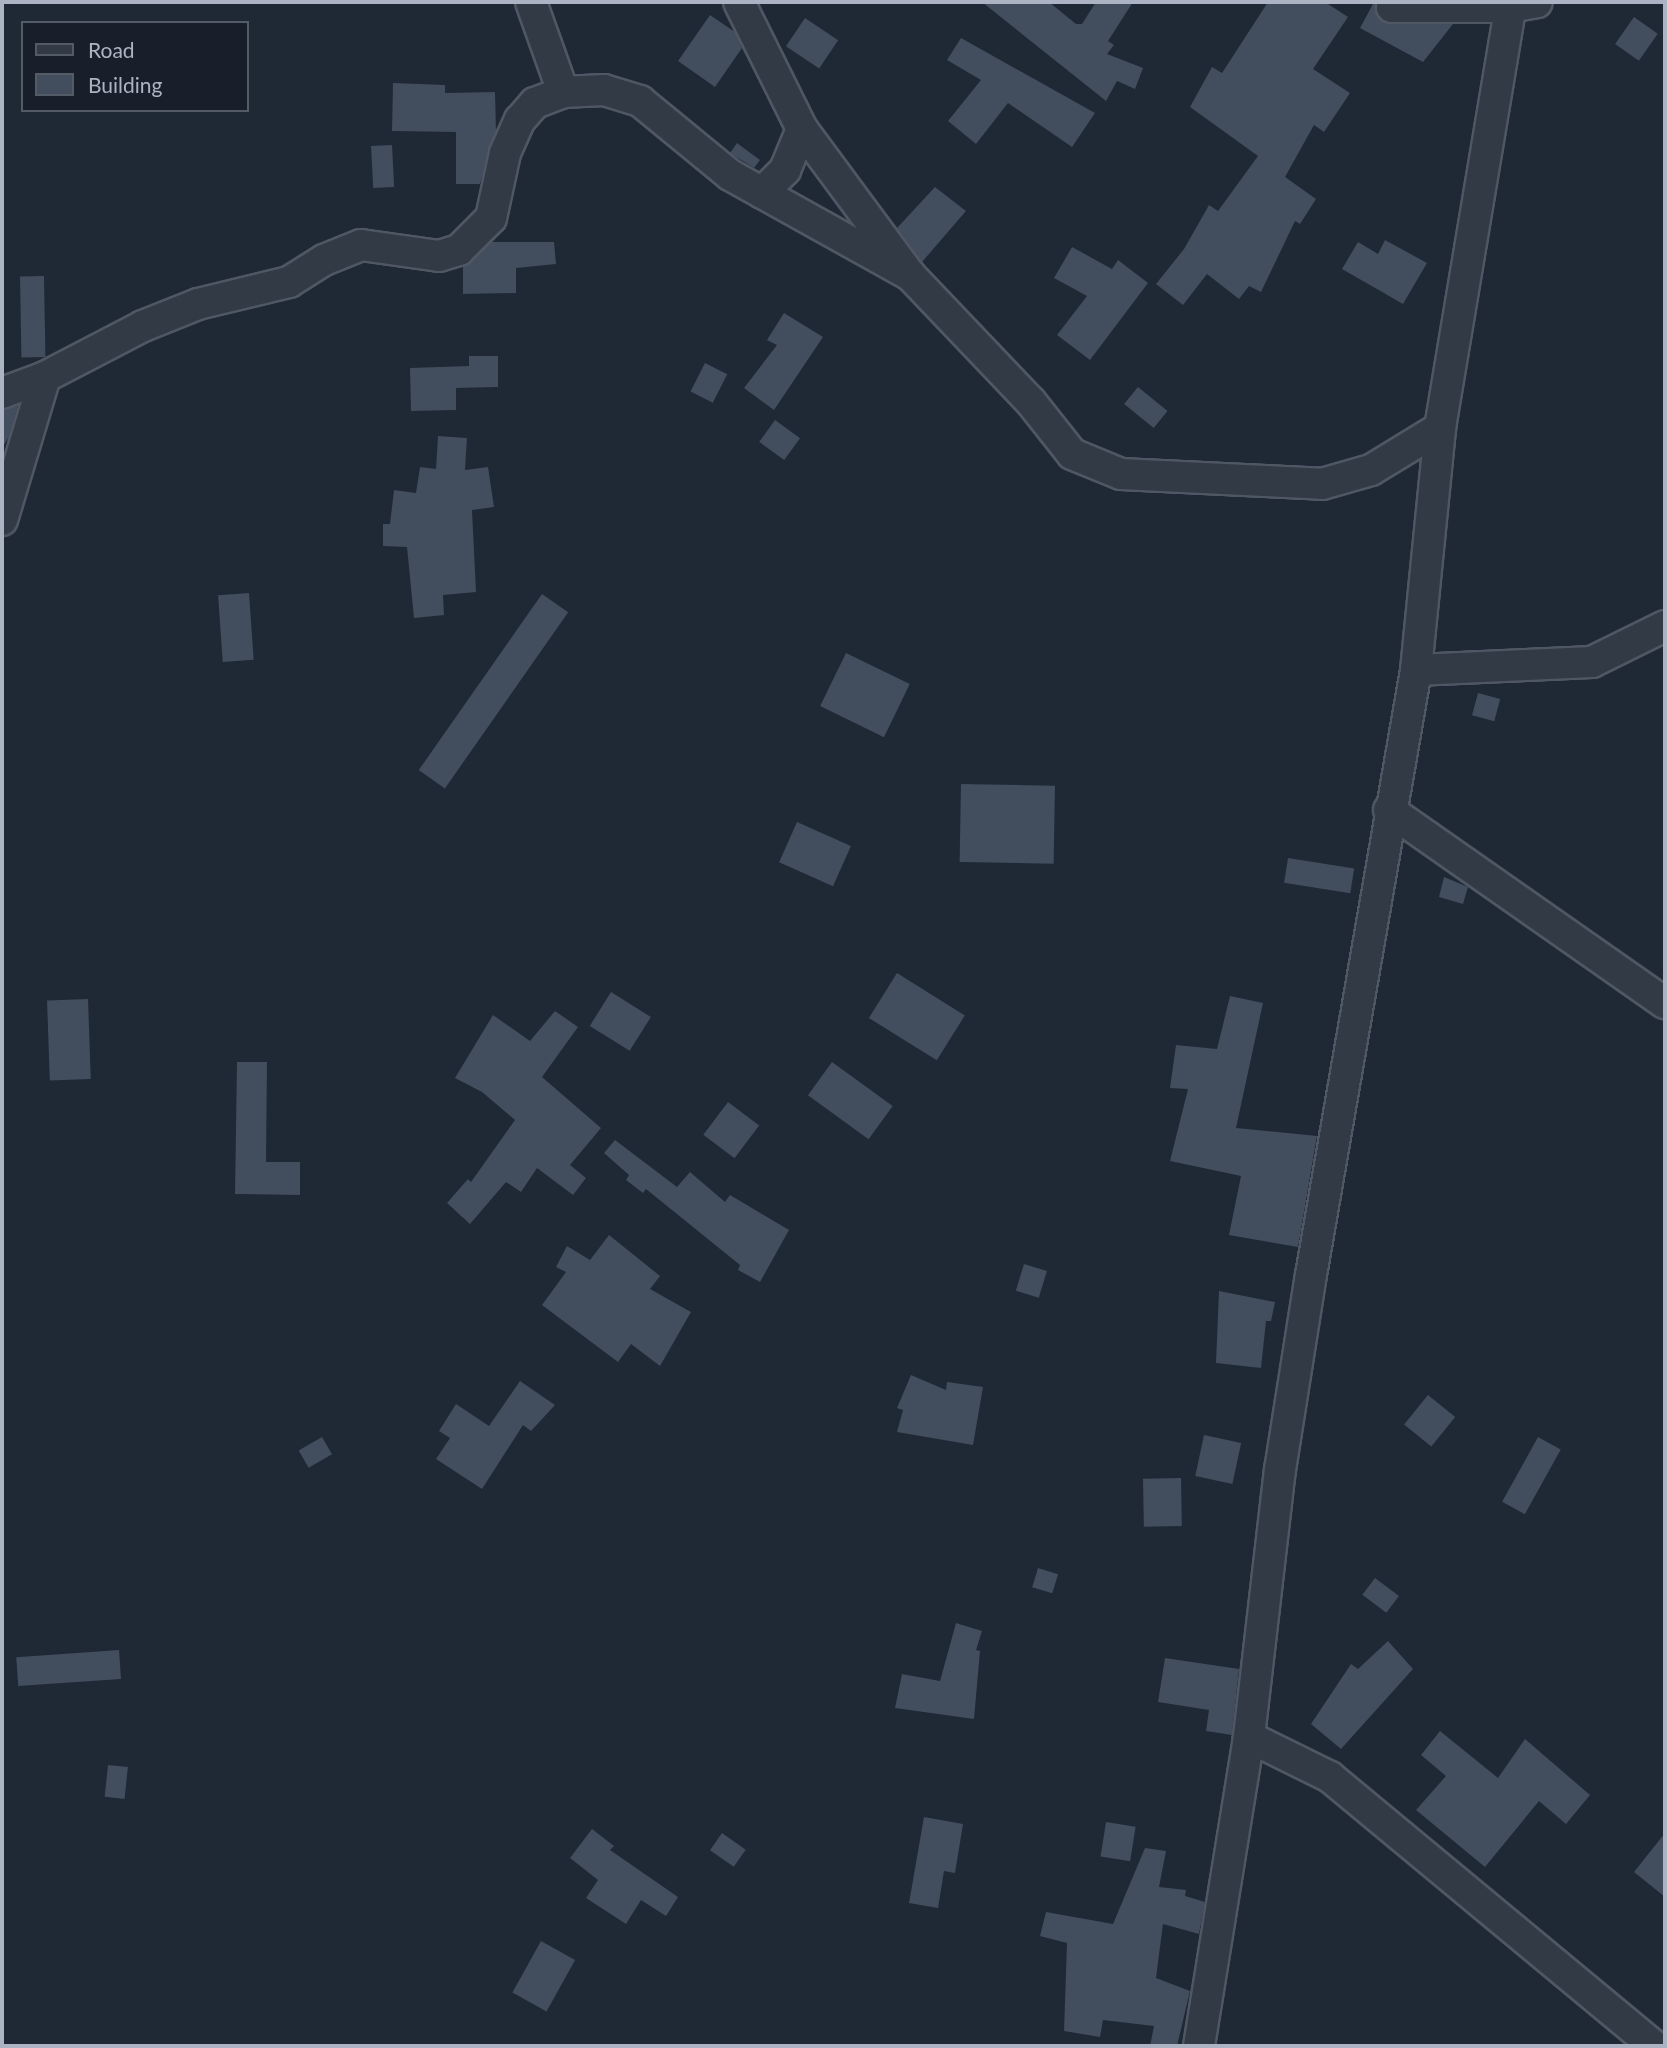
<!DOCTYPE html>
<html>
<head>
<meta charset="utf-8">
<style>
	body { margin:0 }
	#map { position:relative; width:1667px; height:2048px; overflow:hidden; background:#1f2835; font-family:Lato,sans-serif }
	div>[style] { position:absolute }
	.building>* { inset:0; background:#424d5d; transform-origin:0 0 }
	.roads { filter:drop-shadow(2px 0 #505764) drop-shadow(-2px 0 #505764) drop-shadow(0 2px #505764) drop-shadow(0 -2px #505764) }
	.minor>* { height:30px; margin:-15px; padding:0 15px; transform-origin:15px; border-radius:15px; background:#323a46 }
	span { translate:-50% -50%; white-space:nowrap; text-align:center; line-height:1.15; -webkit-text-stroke:7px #181f2a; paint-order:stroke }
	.frame { position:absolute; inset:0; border:4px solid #acb4c3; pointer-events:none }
	.legend { position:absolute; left:21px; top:21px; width:228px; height:91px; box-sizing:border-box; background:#181f2a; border:2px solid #535b67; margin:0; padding:9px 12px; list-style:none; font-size:21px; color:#acb4c3 }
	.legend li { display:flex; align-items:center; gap:14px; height:35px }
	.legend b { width:35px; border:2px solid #535b67 }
</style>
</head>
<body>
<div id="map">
	<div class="building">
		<i style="clip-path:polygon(982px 2px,1049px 2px,1076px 24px,1082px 24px,1096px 2px,1133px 2px,1108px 41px,1114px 45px,1107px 54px,1143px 68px,1135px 89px,1117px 81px,1106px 101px)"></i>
		<i style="clip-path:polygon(1268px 2px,1325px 2px,1348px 17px,1313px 69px,1350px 93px,1324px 132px,1314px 125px,1285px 177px,1316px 199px,1300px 224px,1295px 221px,1261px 292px,1249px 286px,1239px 299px,1207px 274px,1183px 305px,1156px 284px,1184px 249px,1209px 205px,1218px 211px,1258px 156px,1190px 107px,1212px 67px,1222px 73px)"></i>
		<i style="clip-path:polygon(1374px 2px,1384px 22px,1453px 24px,1423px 62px,1360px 28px)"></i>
		<i style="clip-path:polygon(710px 15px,735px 32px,742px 48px,715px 87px,678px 61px)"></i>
		<i style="left:1634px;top:17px;width:29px;height:33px;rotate:35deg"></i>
		<i style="left:805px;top:18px;width:40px;height:34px;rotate:34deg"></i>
		<i style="clip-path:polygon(961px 38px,1095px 113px,1072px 147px,1008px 103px,976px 144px,948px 121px,981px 80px,947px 60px)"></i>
		<i style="clip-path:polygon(393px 83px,445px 85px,445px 93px,495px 92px,496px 131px,480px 184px,456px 184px,456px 132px,392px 131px)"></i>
		<i style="clip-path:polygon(737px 143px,760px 160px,754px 168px,730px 153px)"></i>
		<i style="left:392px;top:145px;width:42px;height:21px;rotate:87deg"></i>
		<i style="clip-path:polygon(935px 187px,966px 211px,922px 262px,897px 228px)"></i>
		<i style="clip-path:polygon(1385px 240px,1427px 263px,1403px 304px,1342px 269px,1358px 242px,1378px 254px)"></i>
		<i style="clip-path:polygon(491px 242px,554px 242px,556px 264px,516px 268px,516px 293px,463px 294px,463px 267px)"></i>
		<i style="clip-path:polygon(1072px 247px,1112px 269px,1118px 260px,1148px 283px,1090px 360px,1057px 335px,1087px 296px,1054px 278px)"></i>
		<i style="left:44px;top:276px;width:81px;height:24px;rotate:89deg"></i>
		<i style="clip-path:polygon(784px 313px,823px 337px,774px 410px,744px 388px,777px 345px,767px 340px)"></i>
		<i style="clip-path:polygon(469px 356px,498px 356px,498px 387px,456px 388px,456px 410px,411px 411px,410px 368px,469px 366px)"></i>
		<i style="left:705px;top:363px;width:25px;height:32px;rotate:27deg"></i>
		<i style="left:1138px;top:387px;width:38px;height:22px;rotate:39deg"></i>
		<i style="clip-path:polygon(18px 406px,9px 437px,2px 448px,2px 410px)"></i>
		<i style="left:775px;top:420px;width:31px;height:27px;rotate:36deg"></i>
		<i style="clip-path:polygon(438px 436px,467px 438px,465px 470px,488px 467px,494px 507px,472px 510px,476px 592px,443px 595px,444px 615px,414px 618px,407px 547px,383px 546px,383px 524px,390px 524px,394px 490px,416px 493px,420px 467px,436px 469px)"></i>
		<i style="left:249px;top:593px;width:67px;height:31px;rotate:86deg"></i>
		<i style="left:542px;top:594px;width:32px;height:215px;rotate:35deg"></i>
		<i style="left:846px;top:653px;width:71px;height:59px;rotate:26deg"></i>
		<i style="left:1478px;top:693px;width:23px;height:23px;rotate:15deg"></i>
		<i style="left:961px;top:784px;width:94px;height:78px;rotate:1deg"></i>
		<i style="left:797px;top:822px;width:59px;height:44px;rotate:24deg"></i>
		<i style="left:1288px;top:858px;width:67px;height:25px;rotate:9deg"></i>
		<i style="clip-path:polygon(1444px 877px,1468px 887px,1463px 904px,1439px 897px)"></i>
		<i style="left:897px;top:973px;width:80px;height:53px;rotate:32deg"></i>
		<i style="left:611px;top:992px;width:47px;height:40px;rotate:32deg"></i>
		<i style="clip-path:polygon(1230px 996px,1263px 1003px,1236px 1128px,1317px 1136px,1298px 1247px,1229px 1235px,1241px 1176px,1170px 1161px,1188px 1089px,1170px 1088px,1176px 1045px,1217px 1049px)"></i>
		<i style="left:88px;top:999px;width:80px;height:41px;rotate:88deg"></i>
		<i style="clip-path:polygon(555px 1011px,578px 1027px,542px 1077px,601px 1128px,570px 1165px,586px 1178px,573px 1195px,537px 1168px,521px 1192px,506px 1182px,470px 1224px,447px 1203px,468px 1179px,471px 1182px,515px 1120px,482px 1092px,455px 1078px,493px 1015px,530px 1041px)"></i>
		<i style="clip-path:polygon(237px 1062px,267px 1062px,266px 1162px,300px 1162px,300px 1195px,235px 1194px)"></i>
		<i style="left:832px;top:1062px;width:75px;height:41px;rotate:36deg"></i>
		<i style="left:728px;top:1102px;width:39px;height:41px;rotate:37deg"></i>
		<i style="clip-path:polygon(615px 1140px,677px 1187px,690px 1172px,725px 1202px,730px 1195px,789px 1230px,760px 1282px,738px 1270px,740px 1265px,646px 1189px,643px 1193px,626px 1180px,629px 1175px,604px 1153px)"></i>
		<i style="clip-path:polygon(609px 1235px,660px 1276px,650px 1289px,691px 1312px,660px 1366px,631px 1344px,618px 1362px,542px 1305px,566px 1272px,556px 1267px,567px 1246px,590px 1260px)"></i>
		<i style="left:1024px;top:1264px;width:24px;height:28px;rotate:17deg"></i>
		<i style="clip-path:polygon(1219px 1291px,1275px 1302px,1271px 1321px,1266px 1321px,1261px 1368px,1216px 1363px)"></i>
		<i style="clip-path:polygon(911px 1375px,946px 1390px,947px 1382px,983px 1387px,973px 1445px,897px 1432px,903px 1410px,897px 1408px)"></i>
		<i style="clip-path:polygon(520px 1381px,555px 1405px,531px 1431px,523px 1425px,482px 1489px,436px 1459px,450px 1438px,439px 1431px,456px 1404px,489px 1426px)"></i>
		<i style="left:1428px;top:1395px;width:35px;height:38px;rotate:39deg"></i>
		<i style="left:1204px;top:1435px;width:38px;height:42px;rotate:12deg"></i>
		<i style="left:322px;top:1437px;width:20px;height:27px;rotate:60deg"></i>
		<i style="left:1538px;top:1437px;width:26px;height:74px;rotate:29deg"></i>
		<i style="left:1181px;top:1478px;width:48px;height:38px;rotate:89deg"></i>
		<i style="left:1038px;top:1568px;width:21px;height:20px;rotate:17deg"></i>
		<i style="left:1375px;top:1578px;width:30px;height:21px;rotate:37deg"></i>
		<i style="clip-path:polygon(956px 1623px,982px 1631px,976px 1650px,980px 1651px,974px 1719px,895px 1708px,902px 1674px,940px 1681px)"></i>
		<i style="clip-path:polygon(1388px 1641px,1413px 1669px,1341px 1749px,1311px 1724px,1351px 1664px,1358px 1669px)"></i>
		<i style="left:119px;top:1650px;width:29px;height:103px;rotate:86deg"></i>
		<i style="clip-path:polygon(1165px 1658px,1239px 1669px,1232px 1735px,1206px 1731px,1209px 1710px,1158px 1702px)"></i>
		<i style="clip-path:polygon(1440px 1731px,1498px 1778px,1525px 1739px,1590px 1795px,1566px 1824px,1539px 1801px,1485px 1867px,1416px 1810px,1446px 1776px,1421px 1755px)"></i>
		<i style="left:108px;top:1765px;width:20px;height:32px;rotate:6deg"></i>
		<i style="clip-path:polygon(924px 1817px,963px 1824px,955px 1873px,944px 1871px,938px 1908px,909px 1903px)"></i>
		<i style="left:1106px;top:1822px;width:30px;height:35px;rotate:9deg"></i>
		<i style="clip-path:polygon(592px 1829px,614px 1846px,610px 1850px,678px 1897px,666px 1916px,641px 1900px,626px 1924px,586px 1898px,598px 1880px,570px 1858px)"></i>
		<i style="left:722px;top:1833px;width:29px;height:21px;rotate:35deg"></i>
		<i style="clip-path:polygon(1665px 1833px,1665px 1897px,1634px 1872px)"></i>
		<i style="clip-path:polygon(1145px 1848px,1166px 1851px,1159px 1887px,1186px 1890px,1185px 1896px,1205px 1902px,1199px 1934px,1163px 1924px,1156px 1978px,1190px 1991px,1177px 2046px,1150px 2046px,1154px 2026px,1103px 2020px,1100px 2037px,1064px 2031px,1067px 1943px,1040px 1936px,1046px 1912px,1113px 1924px)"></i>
		<i style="left:541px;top:1941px;width:39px;height:59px;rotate:29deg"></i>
	</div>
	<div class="roads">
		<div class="minor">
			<i style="left:531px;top:2px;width:96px;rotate:70.4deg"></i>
			<i style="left:739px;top:2px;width:142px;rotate:63.6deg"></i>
			<i style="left:802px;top:129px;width:182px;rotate:53.5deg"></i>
			<i style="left:910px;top:275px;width:175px;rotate:46.4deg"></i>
			<i style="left:1031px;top:402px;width:66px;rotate:51.7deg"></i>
			<i style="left:1072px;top:454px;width:53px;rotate:22.2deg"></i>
			<i style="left:1121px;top:474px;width:201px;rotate:2.8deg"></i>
			<i style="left:1322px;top:484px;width:51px;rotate:-15.9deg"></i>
			<i style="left:1371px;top:470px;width:81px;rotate:-31.3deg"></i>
			<i style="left:1392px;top:2px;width:5px;rotate:90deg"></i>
			<i style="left:1392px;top:7px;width:118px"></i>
			<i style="left:1510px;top:7px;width:27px;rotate:-10deg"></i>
			<i style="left:762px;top:193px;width:33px;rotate:-45deg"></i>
			<i style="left:785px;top:170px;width:44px;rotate:-67.5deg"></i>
			<i style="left:2px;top:393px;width:46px;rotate:-20.4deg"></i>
			<i style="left:45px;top:377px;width:110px;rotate:-27.5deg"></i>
			<i style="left:143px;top:326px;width:59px;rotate:-21.8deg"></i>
			<i style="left:198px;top:304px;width:94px;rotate:-13.6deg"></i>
			<i style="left:289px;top:282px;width:41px;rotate:-32.2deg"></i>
			<i style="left:324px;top:260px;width:40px;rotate:-22deg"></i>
			<i style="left:361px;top:245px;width:79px;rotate:8deg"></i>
			<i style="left:439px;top:256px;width:21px;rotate:-17deg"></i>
			<i style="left:459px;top:250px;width:45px;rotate:-45deg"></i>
			<i style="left:491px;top:218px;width:66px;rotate:-77.8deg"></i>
			<i style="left:505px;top:153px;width:36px;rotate:-66deg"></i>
			<i style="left:520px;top:120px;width:23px;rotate:-49deg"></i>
			<i style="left:535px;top:103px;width:30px;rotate:-21deg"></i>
			<i style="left:563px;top:92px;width:41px;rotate:-2.8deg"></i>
			<i style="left:604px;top:90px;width:38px;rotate:17deg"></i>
			<i style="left:640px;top:101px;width:117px;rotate:39.4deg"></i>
			<i style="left:730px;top:175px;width:206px;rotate:29.1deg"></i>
			<i style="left:2px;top:520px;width:149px;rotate:-73.3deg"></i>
			<i style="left:1416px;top:670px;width:176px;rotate:-2.6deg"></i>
			<i style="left:1592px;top:662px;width:81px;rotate:-26.3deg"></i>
			<i style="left:1389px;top:810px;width:337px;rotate:35deg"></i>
			<i style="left:1249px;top:1737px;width:90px;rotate:26.3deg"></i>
			<i style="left:1330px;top:1777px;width:421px;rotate:39.7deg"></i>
			<i style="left:1199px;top:2046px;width:313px;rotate:-80.8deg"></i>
			<i style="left:1249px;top:1737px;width:269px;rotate:-83.4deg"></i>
			<i style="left:1280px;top:1470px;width:197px;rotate:-81deg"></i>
			<i style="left:1311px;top:1275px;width:614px;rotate:-80.15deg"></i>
			<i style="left:1416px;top:670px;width:243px;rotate:-84.3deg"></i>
			<i style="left:1440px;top:428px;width:432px;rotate:-80.5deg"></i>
		</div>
	</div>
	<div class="frame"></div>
	<ul class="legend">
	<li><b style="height:9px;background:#323a46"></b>Road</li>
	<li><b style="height:19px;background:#424d5d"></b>Building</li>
	</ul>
</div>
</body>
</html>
